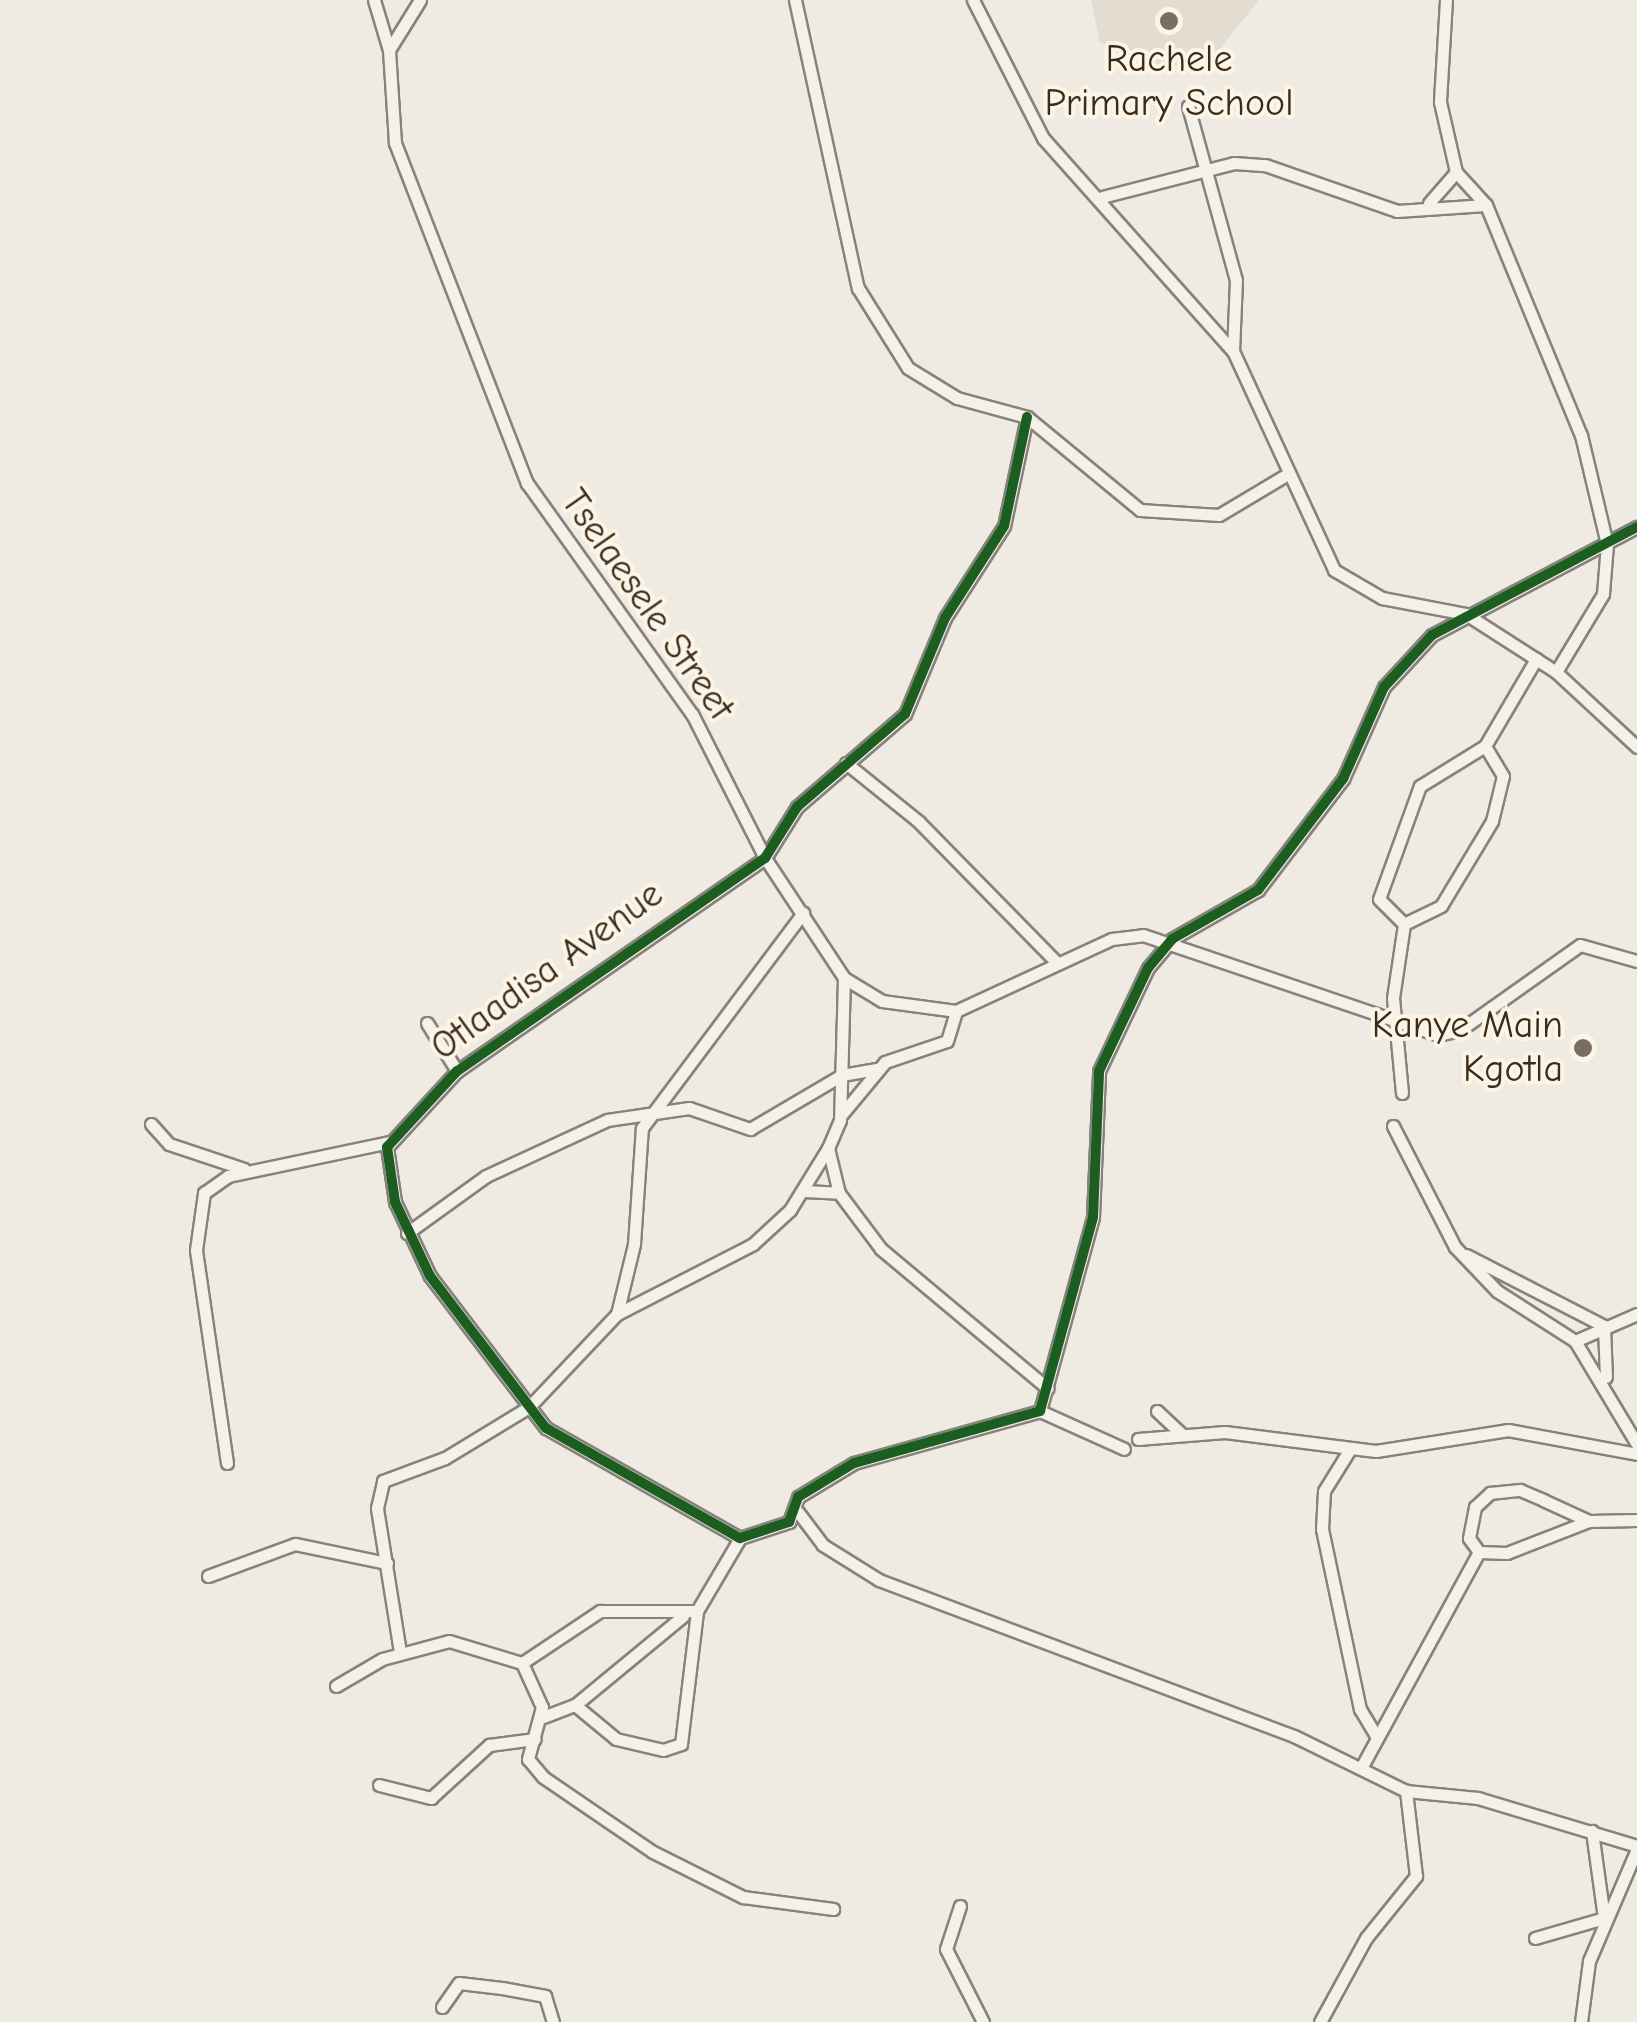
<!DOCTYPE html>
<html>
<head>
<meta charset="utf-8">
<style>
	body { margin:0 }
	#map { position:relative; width:1637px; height:2022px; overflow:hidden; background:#efebe2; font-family:"Comic Neue",sans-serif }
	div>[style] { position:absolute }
	.built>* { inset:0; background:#e3dcd0 }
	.roads { filter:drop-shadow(2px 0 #87827b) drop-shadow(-2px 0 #87827b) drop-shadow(0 2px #87827b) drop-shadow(0 -2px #87827b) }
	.street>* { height:11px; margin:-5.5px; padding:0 5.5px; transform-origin:5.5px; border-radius:5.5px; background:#f4f1ea }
	.cycleway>* { height:10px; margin:-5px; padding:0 5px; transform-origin:5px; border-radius:5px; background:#1b5e20 }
	.dots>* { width:28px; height:28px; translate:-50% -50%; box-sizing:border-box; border:5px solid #fcf5e5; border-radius:50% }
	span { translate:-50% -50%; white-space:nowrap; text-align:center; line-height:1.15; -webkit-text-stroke:8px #fcf5e5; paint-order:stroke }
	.poi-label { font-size:38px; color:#3b2a1e }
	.right { translate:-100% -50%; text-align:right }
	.street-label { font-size:38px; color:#3b2a1e }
</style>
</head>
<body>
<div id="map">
	<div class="built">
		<i style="clip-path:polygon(1091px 0,1259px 0,1206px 66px,1148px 66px,1100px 42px)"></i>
	</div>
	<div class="roads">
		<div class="street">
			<i style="left:374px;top:0;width:52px;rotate:73.3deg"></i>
			<i style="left:420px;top:0;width:59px;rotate:121.8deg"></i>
			<i style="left:389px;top:50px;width:93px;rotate:86.3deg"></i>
			<i style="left:395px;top:143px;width:365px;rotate:68.8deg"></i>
			<i style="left:527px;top:483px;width:284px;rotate:54.5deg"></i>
			<i style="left:692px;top:714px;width:161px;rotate:63.1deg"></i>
			<i style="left:765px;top:858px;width:144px;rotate:56.6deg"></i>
			<i style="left:844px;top:978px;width:44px;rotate:31.2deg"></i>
			<i style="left:882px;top:1001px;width:75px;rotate:7.7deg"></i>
			<i style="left:956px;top:1011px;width:172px;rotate:-24.8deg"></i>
			<i style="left:1112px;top:939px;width:31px;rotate:-7deg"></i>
			<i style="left:1143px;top:935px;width:311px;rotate:18.7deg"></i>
			<i style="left:1438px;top:1035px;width:23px;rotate:-13deg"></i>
			<i style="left:1460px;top:1030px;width:147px;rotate:-35.3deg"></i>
			<i style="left:1580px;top:945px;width:59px;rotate:15.7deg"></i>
			<i style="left:795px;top:0;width:295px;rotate:77.7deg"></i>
			<i style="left:858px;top:288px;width:94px;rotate:58deg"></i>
			<i style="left:908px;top:368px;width:57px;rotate:31.5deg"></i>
			<i style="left:957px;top:398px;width:73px;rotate:15.2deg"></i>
			<i style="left:1027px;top:417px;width:146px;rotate:39.5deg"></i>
			<i style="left:1140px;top:510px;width:79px;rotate:3.6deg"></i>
			<i style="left:1219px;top:515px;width:78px;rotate:-30.8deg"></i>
			<i style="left:973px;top:0;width:155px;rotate:63.1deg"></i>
			<i style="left:1043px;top:138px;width:285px;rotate:48.3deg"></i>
			<i style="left:1233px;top:351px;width:241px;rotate:65.2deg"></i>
			<i style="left:1334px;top:570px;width:56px;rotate:30.3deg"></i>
			<i style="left:1382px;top:598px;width:86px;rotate:10.8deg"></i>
			<i style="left:1466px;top:614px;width:107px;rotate:32.8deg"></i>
			<i style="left:1556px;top:672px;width:110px;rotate:42.8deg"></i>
			<i style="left:1446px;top:0;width:102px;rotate:93.4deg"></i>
			<i style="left:1440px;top:102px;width:72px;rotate:77.1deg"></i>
			<i style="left:1456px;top:172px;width:45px;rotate:47.7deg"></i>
			<i style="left:1486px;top:205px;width:249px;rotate:67.6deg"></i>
			<i style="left:1581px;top:435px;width:112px;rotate:76.6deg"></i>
			<i style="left:1607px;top:544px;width:50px;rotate:94.6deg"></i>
			<i style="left:1603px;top:594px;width:91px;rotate:121.1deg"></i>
			<i style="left:1188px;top:106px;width:180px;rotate:74.6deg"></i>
			<i style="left:1236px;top:280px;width:71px;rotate:92.4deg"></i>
			<i style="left:1102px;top:197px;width:136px;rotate:-14.4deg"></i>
			<i style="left:1234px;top:163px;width:31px;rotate:4deg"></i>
			<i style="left:1265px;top:165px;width:140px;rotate:19.2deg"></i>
			<i style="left:1397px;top:211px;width:89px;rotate:-3.9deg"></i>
			<i style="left:1429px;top:203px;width:41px;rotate:-48.9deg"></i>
			<i style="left:1027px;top:417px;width:111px;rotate:101.9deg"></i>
			<i style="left:1004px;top:526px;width:109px;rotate:122.7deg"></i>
			<i style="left:945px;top:618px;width:104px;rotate:112.6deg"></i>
			<i style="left:905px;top:714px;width:143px;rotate:139.3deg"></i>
			<i style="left:797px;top:807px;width:60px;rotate:122.1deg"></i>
			<i style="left:765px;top:858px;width:374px;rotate:145.3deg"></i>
			<i style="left:457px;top:1071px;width:103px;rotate:132.6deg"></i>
			<i style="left:387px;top:1147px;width:56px;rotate:81.7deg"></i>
			<i style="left:395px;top:1202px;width:82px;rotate:64.7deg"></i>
			<i style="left:430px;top:1276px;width:191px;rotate:52.7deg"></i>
			<i style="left:546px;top:1428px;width:223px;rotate:29.6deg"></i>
			<i style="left:740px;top:1538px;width:52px;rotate:-18.1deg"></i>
			<i style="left:789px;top:1522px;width:27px;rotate:-70deg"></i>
			<i style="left:798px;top:1497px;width:66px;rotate:-31.3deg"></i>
			<i style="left:854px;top:1463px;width:193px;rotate:-15.6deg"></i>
			<i style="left:1040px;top:1411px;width:201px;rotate:-74.7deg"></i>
			<i style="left:1093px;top:1217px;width:146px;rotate:-87.6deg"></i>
			<i style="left:1099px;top:1071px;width:114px;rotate:-64.6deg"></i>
			<i style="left:1148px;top:968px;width:38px;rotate:-50deg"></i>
			<i style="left:1172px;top:939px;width:99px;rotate:-29.7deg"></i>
			<i style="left:1258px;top:890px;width:140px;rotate:-52.6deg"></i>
			<i style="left:1343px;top:779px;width:101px;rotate:-66deg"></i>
			<i style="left:1384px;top:687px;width:71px;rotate:-47.3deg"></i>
			<i style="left:1432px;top:635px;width:232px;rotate:-27.8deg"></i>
			<i style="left:846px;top:763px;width:94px;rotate:38.9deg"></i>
			<i style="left:919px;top:822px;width:196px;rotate:45.6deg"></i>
			<i style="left:1404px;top:924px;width:41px;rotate:-25.9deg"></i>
			<i style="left:1441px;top:906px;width:99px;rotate:-59deg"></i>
			<i style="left:1492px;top:821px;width:46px;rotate:-76.3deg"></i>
			<i style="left:1503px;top:776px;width:35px;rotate:-121deg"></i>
			<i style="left:1485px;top:746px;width:101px;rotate:-59.6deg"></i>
			<i style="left:844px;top:978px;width:142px;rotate:91.6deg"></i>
			<i style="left:840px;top:1120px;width:30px;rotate:113deg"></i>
			<i style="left:828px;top:1148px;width:46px;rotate:76.3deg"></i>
			<i style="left:839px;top:1193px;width:70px;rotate:53.1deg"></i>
			<i style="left:881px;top:1249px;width:217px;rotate:39.9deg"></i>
			<i style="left:427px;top:1023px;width:57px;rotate:58deg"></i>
			<i style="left:1402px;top:1093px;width:95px;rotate:-95.4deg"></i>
			<i style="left:1393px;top:998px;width:75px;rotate:-81.5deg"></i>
			<i style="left:1404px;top:924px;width:35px;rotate:-135deg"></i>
			<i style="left:1379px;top:899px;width:120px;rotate:-70.1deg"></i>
			<i style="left:1420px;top:786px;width:76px;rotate:-31.6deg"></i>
			<i style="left:842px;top:1114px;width:67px;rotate:-50.4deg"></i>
			<i style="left:885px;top:1062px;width:65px;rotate:-18.7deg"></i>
			<i style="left:947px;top:1041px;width:31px;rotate:-73deg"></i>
			<i style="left:151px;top:1124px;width:27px;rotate:48deg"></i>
			<i style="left:169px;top:1144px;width:79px;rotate:18.4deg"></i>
			<i style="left:1393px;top:1126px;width:136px;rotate:62.9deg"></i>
			<i style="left:1455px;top:1247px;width:61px;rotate:46.3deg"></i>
			<i style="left:1497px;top:1291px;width:93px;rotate:32.7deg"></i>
			<i style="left:1575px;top:1341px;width:120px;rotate:59deg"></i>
			<i style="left:804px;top:1191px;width:35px;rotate:3deg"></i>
			<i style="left:407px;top:1233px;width:97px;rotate:-35.8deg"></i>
			<i style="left:486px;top:1176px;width:133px;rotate:-24.8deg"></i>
			<i style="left:607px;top:1120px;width:83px;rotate:-8.3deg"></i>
			<i style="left:689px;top:1108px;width:65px;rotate:19deg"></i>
			<i style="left:750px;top:1129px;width:107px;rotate:-30.4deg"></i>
			<i style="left:842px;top:1075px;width:35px;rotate:-10deg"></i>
			<i style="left:1466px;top:1255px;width:155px;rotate:27.2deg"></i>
			<i style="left:1604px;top:1326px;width:51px;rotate:87.8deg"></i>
			<i style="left:617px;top:1314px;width:72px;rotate:-76.3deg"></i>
			<i style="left:634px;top:1244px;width:116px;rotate:-86.1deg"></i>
			<i style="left:642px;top:1128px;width:269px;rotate:-53.2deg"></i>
			<i style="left:1575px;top:1341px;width:68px;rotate:-23.5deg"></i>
			<i style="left:1040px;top:1411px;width:92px;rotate:24.3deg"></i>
			<i style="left:1157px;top:1411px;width:34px;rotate:43deg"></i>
			<i style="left:1138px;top:1439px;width:87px;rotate:-4.6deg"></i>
			<i style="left:1225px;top:1432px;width:152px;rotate:7.2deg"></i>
			<i style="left:1376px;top:1451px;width:134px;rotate:-9deg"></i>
			<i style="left:1508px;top:1430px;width:131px;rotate:10.5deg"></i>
			<i style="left:1350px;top:1449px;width:49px;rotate:121.8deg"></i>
			<i style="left:1324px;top:1491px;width:38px;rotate:93deg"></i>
			<i style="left:1322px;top:1529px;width:184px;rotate:78.1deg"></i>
			<i style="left:1360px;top:1709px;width:31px;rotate:59deg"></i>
			<i style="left:227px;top:1463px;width:215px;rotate:-98.3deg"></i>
			<i style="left:196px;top:1250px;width:58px;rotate:-82deg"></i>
			<i style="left:204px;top:1193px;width:29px;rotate:-35deg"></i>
			<i style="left:228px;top:1176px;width:165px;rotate:-11.9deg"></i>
			<i style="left:1520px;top:1490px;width:25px;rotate:23deg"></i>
			<i style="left:1543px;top:1500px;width:51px;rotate:24.5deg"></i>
			<i style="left:1589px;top:1521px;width:88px;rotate:158.7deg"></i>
			<i style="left:1507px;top:1553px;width:28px;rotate:-178deg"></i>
			<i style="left:1479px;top:1552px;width:17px;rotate:-126deg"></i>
			<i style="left:1469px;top:1538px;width:32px;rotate:-79deg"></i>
			<i style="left:1475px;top:1507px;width:21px;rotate:-43deg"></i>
			<i style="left:1490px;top:1493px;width:30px;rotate:-6deg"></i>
			<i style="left:798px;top:1512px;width:41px;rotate:52.9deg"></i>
			<i style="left:823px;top:1545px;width:66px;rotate:32deg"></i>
			<i style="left:879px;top:1580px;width:443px;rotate:20.6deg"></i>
			<i style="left:1294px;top:1736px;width:125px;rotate:26.2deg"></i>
			<i style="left:1406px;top:1791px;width:72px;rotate:5.6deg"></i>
			<i style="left:1478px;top:1798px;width:166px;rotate:16.8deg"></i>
			<i style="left:1589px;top:1521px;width:48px;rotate:-1.2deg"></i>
			<i style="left:208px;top:1576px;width:93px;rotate:-20.2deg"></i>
			<i style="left:295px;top:1544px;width:94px;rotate:11.7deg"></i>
			<i style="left:400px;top:1652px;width:146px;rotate:-99.1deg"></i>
			<i style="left:377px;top:1508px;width:28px;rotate:-77deg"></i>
			<i style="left:383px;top:1481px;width:66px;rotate:-20.4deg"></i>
			<i style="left:445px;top:1458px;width:98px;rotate:-31.3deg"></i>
			<i style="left:529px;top:1407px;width:128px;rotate:-46.6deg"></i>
			<i style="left:617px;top:1314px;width:153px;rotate:-27.2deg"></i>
			<i style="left:753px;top:1244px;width:50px;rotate:-42.6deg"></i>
			<i style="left:790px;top:1210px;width:73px;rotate:-58.5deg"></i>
			<i style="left:522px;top:1663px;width:94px;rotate:-33.7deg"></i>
			<i style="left:600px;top:1611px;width:97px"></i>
			<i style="left:697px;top:1611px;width:85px;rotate:-59.5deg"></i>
			<i style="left:336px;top:1686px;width:53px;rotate:-30.4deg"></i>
			<i style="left:382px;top:1659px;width:69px;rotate:-15deg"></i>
			<i style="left:449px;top:1641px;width:76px;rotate:16.8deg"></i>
			<i style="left:522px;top:1663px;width:48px;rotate:65.6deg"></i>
			<i style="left:542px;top:1707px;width:54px;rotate:105.1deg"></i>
			<i style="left:528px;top:1759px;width:23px;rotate:50deg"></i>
			<i style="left:543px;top:1777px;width:133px;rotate:34.3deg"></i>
			<i style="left:653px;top:1852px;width:101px;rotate:26.6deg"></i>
			<i style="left:743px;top:1897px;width:91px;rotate:7.6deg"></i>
			<i style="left:575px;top:1705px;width:53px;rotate:39.7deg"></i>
			<i style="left:616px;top:1739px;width:48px;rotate:13.2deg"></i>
			<i style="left:663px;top:1750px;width:19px;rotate:-18deg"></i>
			<i style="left:681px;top:1744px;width:134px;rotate:-83.1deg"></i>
			<i style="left:543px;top:1717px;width:34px;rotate:-21deg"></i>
			<i style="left:575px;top:1705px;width:140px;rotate:-39.5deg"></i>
			<i style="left:1361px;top:1768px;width:246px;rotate:-61.4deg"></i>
			<i style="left:379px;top:1785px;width:54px;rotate:14deg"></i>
			<i style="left:431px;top:1798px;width:79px;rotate:-42.4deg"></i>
			<i style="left:489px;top:1745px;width:46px;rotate:-7.4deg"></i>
			<i style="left:960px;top:1906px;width:45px;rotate:108deg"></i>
			<i style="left:946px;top:1949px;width:82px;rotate:63.1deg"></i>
			<i style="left:1535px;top:1938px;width:72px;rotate:-16.2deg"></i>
			<i style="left:1604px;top:1918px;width:88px;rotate:-97.9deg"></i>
			<i style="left:442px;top:2007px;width:29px;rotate:-55deg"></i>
			<i style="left:459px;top:1983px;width:43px;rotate:6.6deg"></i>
			<i style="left:502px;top:1988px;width:44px;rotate:10.5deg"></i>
			<i style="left:545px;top:1996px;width:27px;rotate:73deg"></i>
			<i style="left:1320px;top:2022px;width:96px;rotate:-61.3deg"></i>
			<i style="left:1366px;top:1938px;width:80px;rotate:-51.1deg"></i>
			<i style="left:1416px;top:1876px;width:86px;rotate:-96.7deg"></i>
			<i style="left:1581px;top:2022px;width:62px;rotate:-82.5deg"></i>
			<i style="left:1589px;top:1961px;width:122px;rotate:-66.8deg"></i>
		</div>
	</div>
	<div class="cycleway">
		<i style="left:1027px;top:417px;width:111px;rotate:101.9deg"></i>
		<i style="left:1004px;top:526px;width:109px;rotate:122.7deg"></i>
		<i style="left:945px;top:618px;width:104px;rotate:112.6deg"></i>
		<i style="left:905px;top:714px;width:143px;rotate:139.3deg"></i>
		<i style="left:797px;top:807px;width:60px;rotate:122.1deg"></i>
		<i style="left:765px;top:858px;width:374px;rotate:145.3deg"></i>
		<i style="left:457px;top:1071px;width:103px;rotate:132.6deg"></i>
		<i style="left:387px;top:1147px;width:56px;rotate:81.7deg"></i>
		<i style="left:395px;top:1202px;width:82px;rotate:64.7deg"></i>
		<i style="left:430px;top:1276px;width:191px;rotate:52.7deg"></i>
		<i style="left:546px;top:1428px;width:223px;rotate:29.6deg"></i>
		<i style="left:740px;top:1538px;width:52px;rotate:-18.1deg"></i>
		<i style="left:789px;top:1522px;width:27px;rotate:-70deg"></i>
		<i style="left:798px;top:1497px;width:66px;rotate:-31.3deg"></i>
		<i style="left:854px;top:1463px;width:193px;rotate:-15.6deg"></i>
		<i style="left:1040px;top:1411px;width:201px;rotate:-74.7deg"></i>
		<i style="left:1093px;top:1217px;width:146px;rotate:-87.6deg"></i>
		<i style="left:1099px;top:1071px;width:114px;rotate:-64.6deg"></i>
		<i style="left:1148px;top:968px;width:38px;rotate:-50deg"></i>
		<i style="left:1172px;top:939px;width:99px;rotate:-29.7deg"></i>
		<i style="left:1258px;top:890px;width:140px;rotate:-52.6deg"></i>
		<i style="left:1343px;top:779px;width:101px;rotate:-66deg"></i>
		<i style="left:1384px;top:687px;width:71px;rotate:-47.3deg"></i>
		<i style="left:1432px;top:635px;width:232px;rotate:-27.8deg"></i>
	</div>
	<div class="dots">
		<i style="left:1169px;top:21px;background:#7a6e63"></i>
		<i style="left:1583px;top:1048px;background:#7a6e63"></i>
	</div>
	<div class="poi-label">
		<span style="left:1169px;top:82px">Rachele<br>Primary School</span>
		<span class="right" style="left:1563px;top:1048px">Kanye Main<br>Kgotla</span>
	</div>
	<div class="street-label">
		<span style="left:647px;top:605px;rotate:55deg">Tselaesele Street</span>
		<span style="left:547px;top:971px;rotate:-36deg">Otlaadisa Avenue</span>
	</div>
</div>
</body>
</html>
